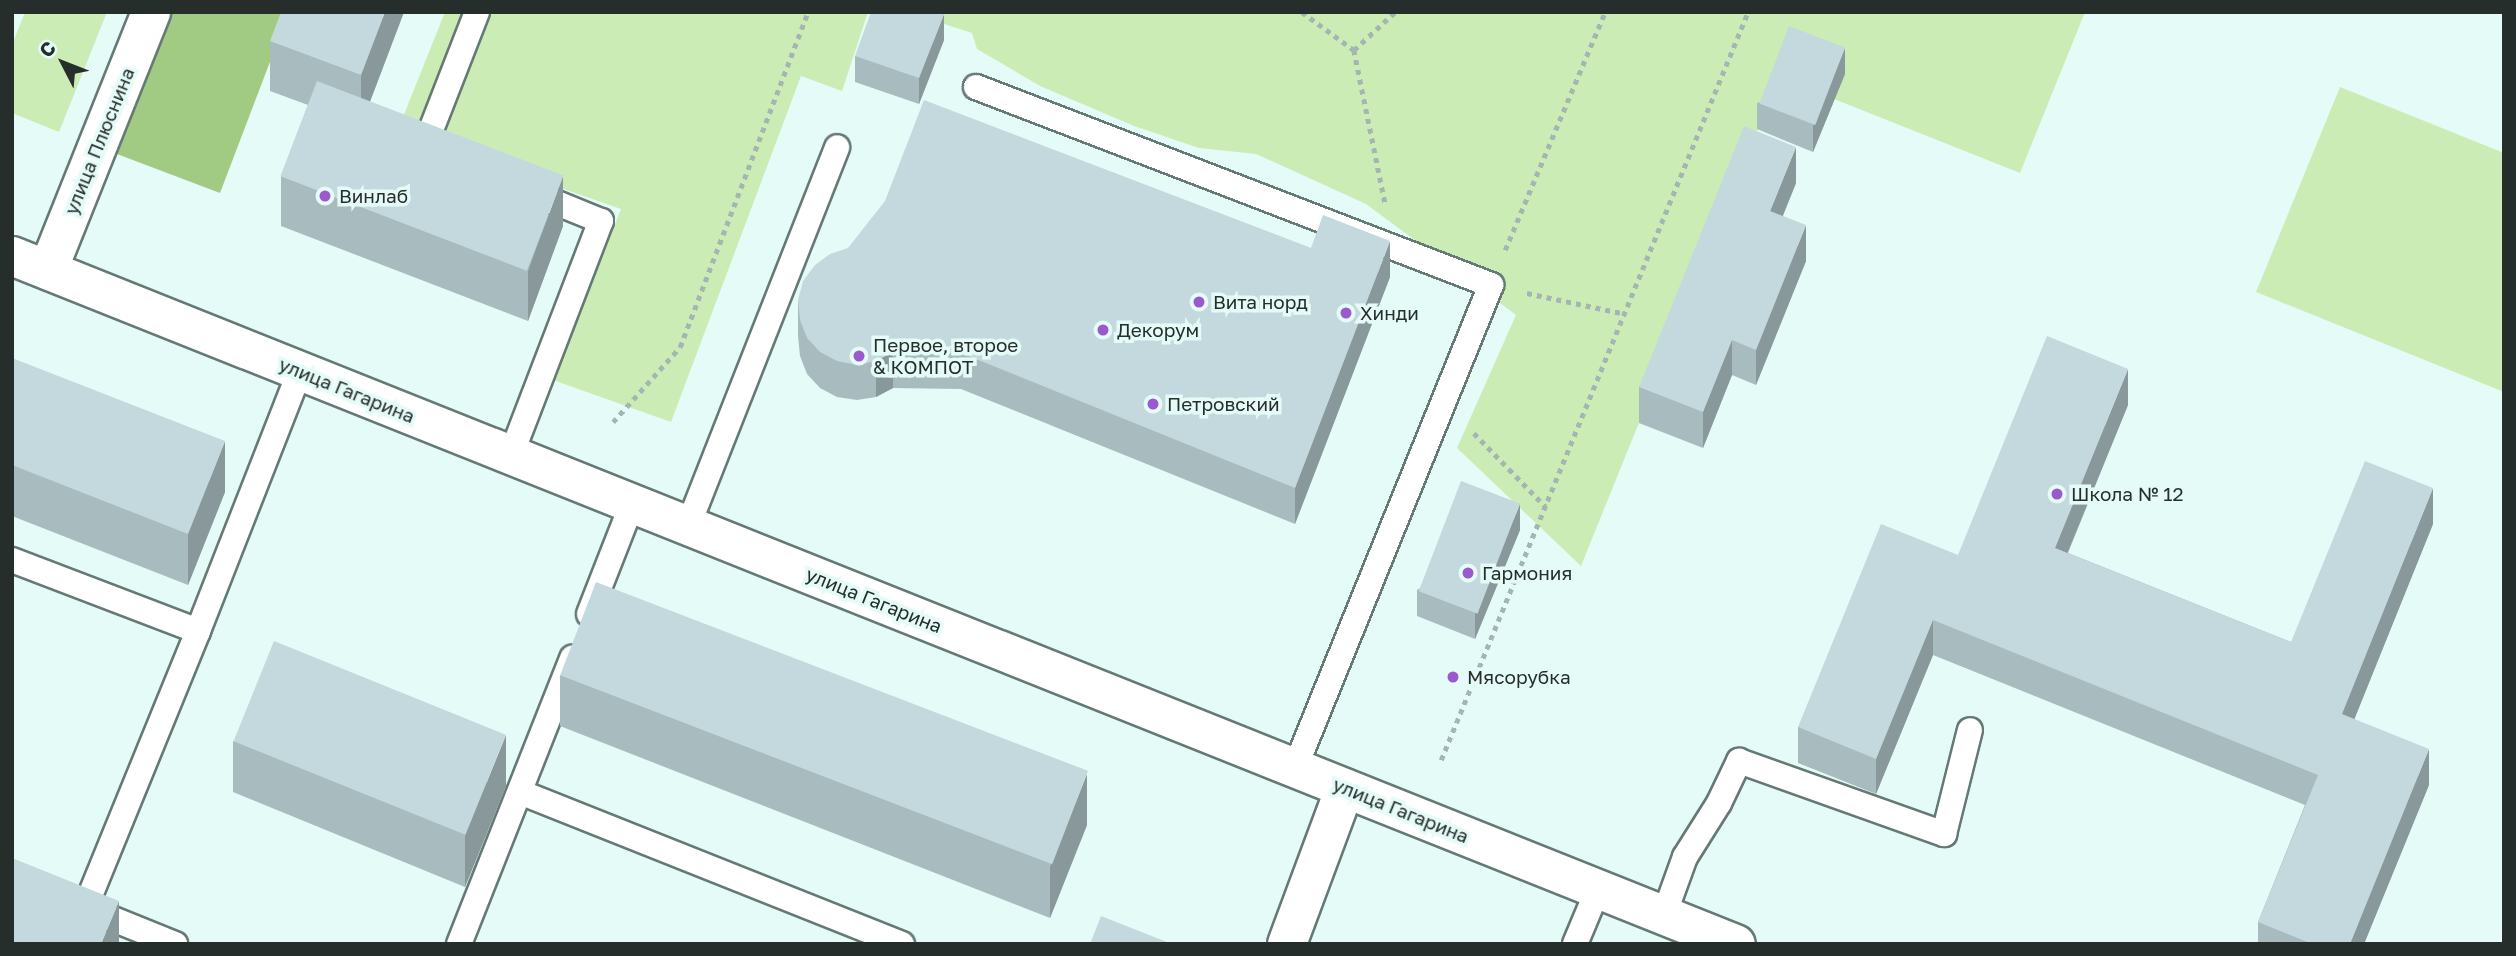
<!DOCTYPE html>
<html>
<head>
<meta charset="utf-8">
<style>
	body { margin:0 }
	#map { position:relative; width:2516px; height:956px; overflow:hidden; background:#e5fbf7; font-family:"Golos Text",sans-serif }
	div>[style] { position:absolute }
	.green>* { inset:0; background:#ccecb5 }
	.forest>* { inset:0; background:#a1cb82 }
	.path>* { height:4.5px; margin-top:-2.25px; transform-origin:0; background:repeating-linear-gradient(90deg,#a4b5b2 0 5px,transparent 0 10px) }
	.roads { filter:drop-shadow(2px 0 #657975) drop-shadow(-2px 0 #657975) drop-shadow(0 2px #657975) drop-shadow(0 -2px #657975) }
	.lane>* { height:24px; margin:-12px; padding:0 12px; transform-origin:12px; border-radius:12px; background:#fff }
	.street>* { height:38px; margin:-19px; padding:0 19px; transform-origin:19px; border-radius:19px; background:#fff }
	.wall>* { inset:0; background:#a8bbbe }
	.shaded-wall>* { inset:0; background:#88989b }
	.building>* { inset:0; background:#c3d9dd; transform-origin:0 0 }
	.dots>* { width:19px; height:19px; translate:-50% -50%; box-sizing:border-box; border:4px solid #e5fbf7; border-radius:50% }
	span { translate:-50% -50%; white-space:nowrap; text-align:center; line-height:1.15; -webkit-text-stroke:7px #e5fbf7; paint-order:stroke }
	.street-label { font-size:19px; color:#262e2c }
	.poi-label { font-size:19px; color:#262e2c }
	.left { translate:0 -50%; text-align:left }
	.frame { position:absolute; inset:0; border:14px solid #262e2c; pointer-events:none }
	.north { position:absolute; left:28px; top:28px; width:70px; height:70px; -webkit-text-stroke:5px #e5fbf7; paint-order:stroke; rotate:312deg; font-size:19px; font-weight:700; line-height:28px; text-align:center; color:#262e2c }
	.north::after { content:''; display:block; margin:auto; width:24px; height:32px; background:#262e2c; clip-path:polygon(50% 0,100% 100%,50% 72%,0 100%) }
</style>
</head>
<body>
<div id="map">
	<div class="green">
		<i style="clip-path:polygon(25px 12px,107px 12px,59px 132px,12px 113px,12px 45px)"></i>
		<i style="clip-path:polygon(445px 12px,868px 12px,842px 91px,801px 76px,671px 422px,553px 380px,621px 209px,489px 163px,399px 127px)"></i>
		<i style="clip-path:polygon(907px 12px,2085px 12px,2020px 173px,1834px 99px,1789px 52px,1581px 566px,1457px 448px,1516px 315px,1366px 204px,1256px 154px,1199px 148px,1134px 126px,1040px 86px,977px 49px,972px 33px)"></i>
		<i style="clip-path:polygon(2340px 87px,2504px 153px,2504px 392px,2256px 292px)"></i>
	</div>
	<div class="forest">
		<i style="clip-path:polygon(171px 12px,289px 12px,220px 193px,117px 154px)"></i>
	</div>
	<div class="path">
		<i style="left:1239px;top:12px;width:30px"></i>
		<i style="left:1302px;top:12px;width:64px;rotate:36.2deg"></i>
		<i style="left:1354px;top:50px;width:156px;rotate:78.5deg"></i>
		<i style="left:1354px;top:50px;width:56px;rotate:-42.8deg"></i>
		<i style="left:1505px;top:250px;width:258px;rotate:-67.2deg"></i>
		<i style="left:1527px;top:293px;width:101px;rotate:12deg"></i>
		<i style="left:613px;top:422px;width:101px;rotate:-48.2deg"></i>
		<i style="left:680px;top:347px;width:359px;rotate:-69.1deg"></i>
		<i style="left:1474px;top:433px;width:103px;rotate:45.8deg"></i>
		<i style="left:1441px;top:760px;width:809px;rotate:-67.69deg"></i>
	</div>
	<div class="roads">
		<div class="lane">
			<i style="left:976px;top:87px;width:552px;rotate:21.03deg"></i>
			<i style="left:1491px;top:285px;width:521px;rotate:112.09deg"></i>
			<i style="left:431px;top:151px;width:8px;rotate:-157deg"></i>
			<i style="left:424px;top:148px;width:146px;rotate:-68.7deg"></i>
			<i style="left:511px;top:455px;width:251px;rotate:-69deg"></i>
			<i style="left:601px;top:221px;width:74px;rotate:-157.9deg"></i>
			<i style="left:688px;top:526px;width:407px;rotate:-68.5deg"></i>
			<i style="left:12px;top:560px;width:199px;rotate:20.9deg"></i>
			<i style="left:198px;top:631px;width:279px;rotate:-68.6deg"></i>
			<i style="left:589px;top:614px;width:118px;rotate:-68.6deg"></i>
			<i style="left:520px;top:792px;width:411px;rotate:21.7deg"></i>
			<i style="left:85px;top:908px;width:299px;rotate:-67.8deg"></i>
			<i style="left:88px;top:909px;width:94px;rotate:21.9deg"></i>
			<i style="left:1664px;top:915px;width:62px;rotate:-70.1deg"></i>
			<i style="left:1685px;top:857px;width:64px;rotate:-57.8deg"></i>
			<i style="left:1719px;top:803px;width:47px;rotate:-64.5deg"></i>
			<i style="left:1739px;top:761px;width:218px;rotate:19.6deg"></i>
			<i style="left:1944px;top:834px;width:107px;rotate:-76deg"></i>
			<i style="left:459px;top:944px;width:308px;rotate:-68.4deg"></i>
			<i style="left:1575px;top:944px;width:60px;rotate:-67.3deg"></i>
		</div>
		<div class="street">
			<i style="left:12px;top:256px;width:1856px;rotate:21.76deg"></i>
			<i style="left:48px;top:270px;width:278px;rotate:-68.2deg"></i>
			<i style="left:1287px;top:944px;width:166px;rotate:-69.6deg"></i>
		</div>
	</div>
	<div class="wall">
		<i style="clip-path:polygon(404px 12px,370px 102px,563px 226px,528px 321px,281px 226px,281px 176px,308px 105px,270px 91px,270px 41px)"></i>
		<i style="clip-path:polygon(944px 40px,919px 104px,855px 82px,855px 56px)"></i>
		<i style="clip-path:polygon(1845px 74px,1813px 152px,1757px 129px,1757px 103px)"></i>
		<i style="clip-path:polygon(1796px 183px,1783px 216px,1806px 261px,1756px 385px,1732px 375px,1703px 448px,1639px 423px,1639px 387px)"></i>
		<i style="clip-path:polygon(1311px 248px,1390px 277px,1295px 524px,961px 389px,893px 388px,876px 397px,857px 400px,837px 397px,820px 388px,807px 374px,800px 356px,798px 336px,798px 300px)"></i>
		<i style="clip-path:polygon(12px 358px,225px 492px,188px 585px,12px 516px)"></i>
		<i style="clip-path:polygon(2128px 405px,2068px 553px,2291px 642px,2433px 524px,2354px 719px,2429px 785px,2364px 944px,2258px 944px,2258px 922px,2305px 805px,1933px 655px,1876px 794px,1798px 763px,1798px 727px,1958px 555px)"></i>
		<i style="clip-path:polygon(1520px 530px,1475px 639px,1417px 616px,1417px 590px)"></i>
		<i style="clip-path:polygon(560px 675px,1087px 825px,1050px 918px,560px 726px)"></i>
		<i style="clip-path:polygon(233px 741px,506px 786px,465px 887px,233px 792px)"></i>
	</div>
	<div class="shaded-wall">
		<i style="clip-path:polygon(385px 12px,404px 12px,361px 125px,361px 75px)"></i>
		<i style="clip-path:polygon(944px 14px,944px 40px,919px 104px,919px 78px)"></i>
		<i style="clip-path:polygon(1845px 48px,1845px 74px,1813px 152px,1813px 126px)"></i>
		<i style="clip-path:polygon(1796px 147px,1796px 183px,1770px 247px,1770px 211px)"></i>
		<i style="clip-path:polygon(563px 176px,563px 226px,528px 321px,528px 271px)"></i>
		<i style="clip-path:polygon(1806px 225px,1806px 261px,1756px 385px,1756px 350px)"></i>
		<i style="clip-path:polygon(1390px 241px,1390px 277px,1295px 524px,1295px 488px)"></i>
		<i style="clip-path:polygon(1732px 340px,1732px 375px,1703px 448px,1703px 412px)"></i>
		<i style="clip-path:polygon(893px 352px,893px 388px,876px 397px,876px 361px)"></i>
		<i style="clip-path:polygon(2128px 369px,2128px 405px,2055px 583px,2055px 548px)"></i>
		<i style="clip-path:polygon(225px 441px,225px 492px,188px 585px,188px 534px)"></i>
		<i style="clip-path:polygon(2433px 488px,2433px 524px,2342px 750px,2342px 714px)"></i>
		<i style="clip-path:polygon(1520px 504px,1520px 530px,1475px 639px,1475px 613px)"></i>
		<i style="clip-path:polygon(1933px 620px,1933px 655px,1876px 794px,1876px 759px)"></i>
		<i style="clip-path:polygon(506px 735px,506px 786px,465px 887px,465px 836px)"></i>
		<i style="clip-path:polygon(2429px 749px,2429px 785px,2364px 944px,2350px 944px)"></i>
		<i style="clip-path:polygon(1087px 774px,1087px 825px,1050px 918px,1050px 867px)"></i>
		<i style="clip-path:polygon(119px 901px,119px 944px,101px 944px)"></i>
	</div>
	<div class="building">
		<i style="clip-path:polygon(281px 12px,385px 12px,361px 75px,270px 41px)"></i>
		<i style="clip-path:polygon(871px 12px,939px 12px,944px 14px,919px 78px,855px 56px)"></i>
		<i style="left:1789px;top:26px;width:60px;height:83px;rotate:21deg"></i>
		<i style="left:317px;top:81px;width:264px;height:102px;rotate:21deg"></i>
		<i style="clip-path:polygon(924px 100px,1311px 248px,1323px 215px,1390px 241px,1295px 488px,961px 353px,893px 352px,876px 361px,857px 365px,837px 361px,820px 352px,807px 338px,800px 320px,798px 300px,803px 281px,815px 265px,830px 254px,848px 248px,885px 201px)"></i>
		<i style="clip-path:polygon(1744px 126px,1796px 147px,1770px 211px,1806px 225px,1756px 350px,1732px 340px,1703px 412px,1639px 387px)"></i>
		<i style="clip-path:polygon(2047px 336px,2128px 369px,2055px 548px,2291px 642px,2365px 461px,2433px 488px,2342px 714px,2429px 749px,2350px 944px,2312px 944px,2258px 922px,2318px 775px,1933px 620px,1876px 759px,1798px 727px,1881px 524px,1958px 555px)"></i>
		<i style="clip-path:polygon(12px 358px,225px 441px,188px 534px,12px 465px)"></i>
		<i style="left:1461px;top:481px;width:63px;height:118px;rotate:21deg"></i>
		<i style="left:596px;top:582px;width:527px;height:100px;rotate:21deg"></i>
		<i style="left:274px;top:641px;width:250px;height:108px;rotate:22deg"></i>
		<i style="clip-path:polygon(12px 858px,119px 901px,101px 944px,12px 944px)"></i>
		<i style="clip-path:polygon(1101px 916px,1172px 944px,1090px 944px)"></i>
	</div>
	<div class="dots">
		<i style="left:325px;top:196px;background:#9b59ce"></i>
		<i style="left:1199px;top:302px;background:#9b59ce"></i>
		<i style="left:1346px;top:313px;background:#9b59ce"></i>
		<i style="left:1103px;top:330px;background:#9b59ce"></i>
		<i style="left:859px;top:356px;background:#9b59ce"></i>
		<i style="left:1153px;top:404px;background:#9b59ce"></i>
		<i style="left:2057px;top:494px;background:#9b59ce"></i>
		<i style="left:1468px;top:573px;background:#9b59ce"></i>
		<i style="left:1453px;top:677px;background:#9b59ce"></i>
	</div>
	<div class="street-label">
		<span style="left:99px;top:141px;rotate:-68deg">улица Плюснина</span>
		<span style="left:347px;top:390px;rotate:22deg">улица Гагарина</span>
		<span style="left:874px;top:600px;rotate:22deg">улица Гагарина</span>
		<span style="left:1401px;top:810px;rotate:22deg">улица Гагарина</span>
	</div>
	<div class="poi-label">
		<span class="left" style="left:339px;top:196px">Винлаб</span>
		<span class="left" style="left:1213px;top:302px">Вита норд</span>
		<span class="left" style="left:1360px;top:313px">Хинди</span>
		<span class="left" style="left:1117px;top:330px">Декорум</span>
		<span class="left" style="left:873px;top:356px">Первое, второе<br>&amp; КОМПОТ</span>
		<span class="left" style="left:1167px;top:404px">Петровский</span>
		<span class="left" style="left:2071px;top:494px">Школа № 12</span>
		<span class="left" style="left:1482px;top:573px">Гармония</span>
		<span class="left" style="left:1467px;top:677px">Мясорубка</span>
	</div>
	<div class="frame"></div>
	<div class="north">С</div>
</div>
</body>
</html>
